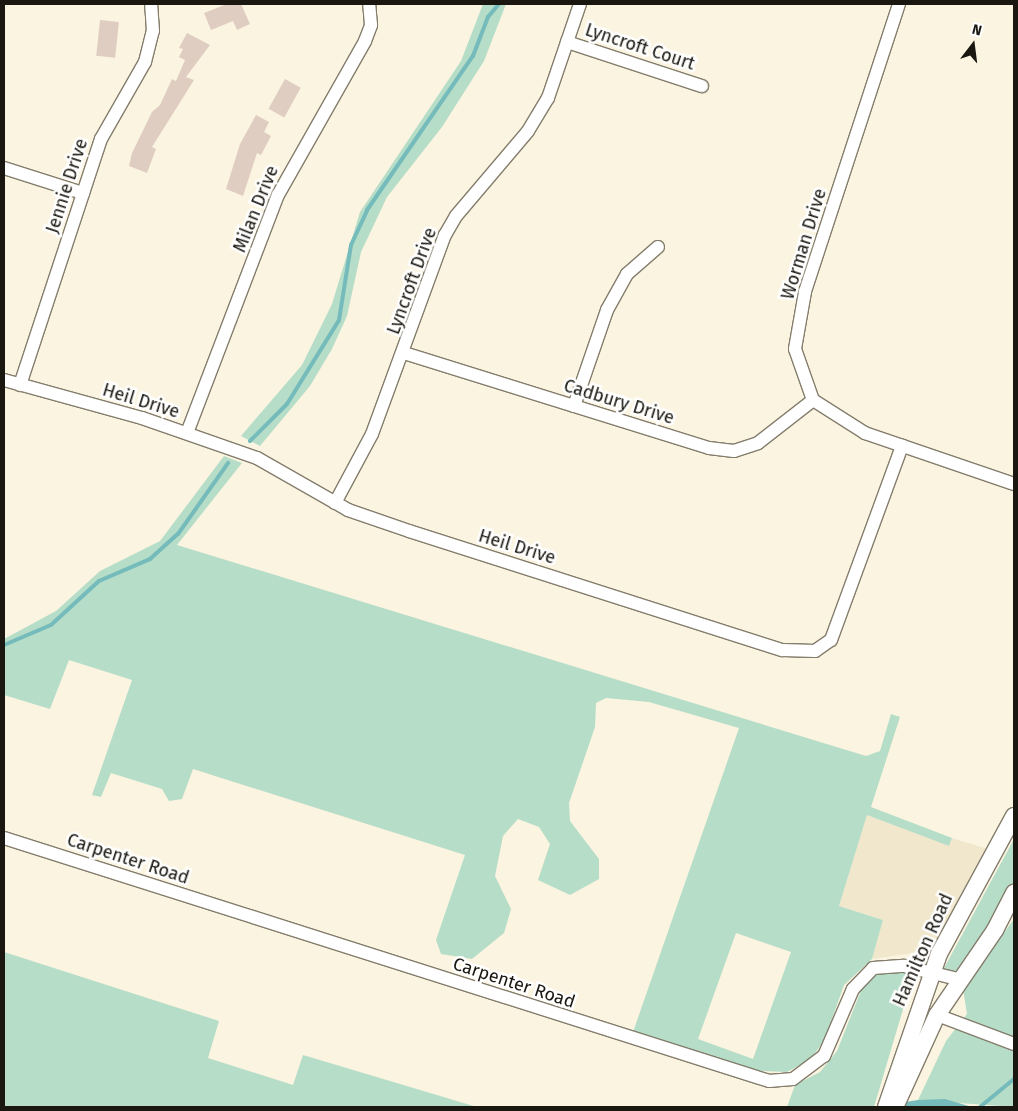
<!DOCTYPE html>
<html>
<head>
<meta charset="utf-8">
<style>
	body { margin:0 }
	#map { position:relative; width:1018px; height:1111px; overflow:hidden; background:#fbf4e1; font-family:"Fira Sans",sans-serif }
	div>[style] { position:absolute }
	.built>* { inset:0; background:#f1e7cd }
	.green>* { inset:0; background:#b6ddc7 }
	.water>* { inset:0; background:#75bbbb }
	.stream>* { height:4px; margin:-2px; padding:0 2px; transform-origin:2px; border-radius:2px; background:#75bbbb }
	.building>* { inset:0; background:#dfcdc1; transform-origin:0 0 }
	.roads { filter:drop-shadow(1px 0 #847d6c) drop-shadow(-1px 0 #847d6c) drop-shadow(0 1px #847d6c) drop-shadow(0 -1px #847d6c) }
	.minor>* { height:12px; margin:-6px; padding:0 6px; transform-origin:6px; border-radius:6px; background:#fff }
	.major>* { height:16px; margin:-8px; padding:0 8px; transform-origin:8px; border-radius:8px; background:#fff }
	span { translate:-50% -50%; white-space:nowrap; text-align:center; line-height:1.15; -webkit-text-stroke:5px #fff; paint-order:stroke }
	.street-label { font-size:18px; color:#191710 }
	.frame { position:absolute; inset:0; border:5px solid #191710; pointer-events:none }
	.north { position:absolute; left:948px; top:20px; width:50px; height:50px; -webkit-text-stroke:4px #fff; paint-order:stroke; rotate:15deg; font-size:14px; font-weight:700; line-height:20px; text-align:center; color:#191710 }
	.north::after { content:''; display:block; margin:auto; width:18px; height:22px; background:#191710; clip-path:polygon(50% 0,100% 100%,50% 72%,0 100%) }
</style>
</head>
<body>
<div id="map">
	<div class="built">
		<i style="clip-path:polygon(867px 815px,949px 846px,952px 838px,991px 850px,935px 950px,872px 959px,883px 920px,839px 906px)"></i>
	</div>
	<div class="green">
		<i style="clip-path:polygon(483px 4px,506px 4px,484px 61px,442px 127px,387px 197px,361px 252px,347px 316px,332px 349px,310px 386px,260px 446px,241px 436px,302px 365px,332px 304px,360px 212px,461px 61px)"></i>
		<i style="clip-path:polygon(evenodd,224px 456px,242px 463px,177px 545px,866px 756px,880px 751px,891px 714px,900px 717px,871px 807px,952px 838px,949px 846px,867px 815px,839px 906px,883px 920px,872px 959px,844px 985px,825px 1039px,811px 1059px,787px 1072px,760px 1071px,633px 1032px,739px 728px,649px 702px,606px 698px,596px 703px,595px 727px,569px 803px,570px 821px,599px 859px,599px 879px,570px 895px,538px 880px,550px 844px,539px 827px,518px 819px,503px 836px,495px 876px,511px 909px,504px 933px,472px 959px,441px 954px,436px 940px,465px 855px,193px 769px,182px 799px,169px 801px,162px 789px,111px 773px,101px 797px,92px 795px,132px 680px,69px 660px,50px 709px,4px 695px,4px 639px,56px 611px,100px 571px,160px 541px,224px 456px,736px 933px,791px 952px,753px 1059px,698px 1039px,736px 933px)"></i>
		<i style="clip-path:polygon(1014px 839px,1014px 889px,963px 967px,953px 972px,943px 970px)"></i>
		<i style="clip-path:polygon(1014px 919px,1014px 1107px,918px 1100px,946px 1041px,967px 1014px,963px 989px)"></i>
		<i style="clip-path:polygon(4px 952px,219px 1021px,208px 1058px,293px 1085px,303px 1055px,477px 1107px,4px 1107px)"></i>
		<i style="clip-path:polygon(879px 972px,906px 973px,912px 979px,874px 1107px,787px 1107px,795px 1085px,820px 1072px,837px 1051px,864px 983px)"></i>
	</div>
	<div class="water">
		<i style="clip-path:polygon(945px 1099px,972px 1107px,874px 1107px,918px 1100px)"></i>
	</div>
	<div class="stream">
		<i style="left:250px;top:441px;width:52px;rotate:-45deg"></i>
		<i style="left:287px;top:404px;width:99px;rotate:-58.2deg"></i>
		<i style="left:339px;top:320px;width:76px;rotate:-80.9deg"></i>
		<i style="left:351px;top:245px;width:38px;rotate:-65deg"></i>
		<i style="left:367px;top:210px;width:187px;rotate:-55.5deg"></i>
		<i style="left:473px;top:56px;width:42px;rotate:-69deg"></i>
		<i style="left:488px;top:17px;width:17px;rotate:-50deg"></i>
		<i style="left:4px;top:645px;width:51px;rotate:-23.1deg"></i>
		<i style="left:51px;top:625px;width:65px;rotate:-42.5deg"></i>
		<i style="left:99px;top:581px;width:56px;rotate:-23.3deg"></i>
		<i style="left:150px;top:559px;width:38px;rotate:-42deg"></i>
		<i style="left:178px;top:534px;width:87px;rotate:-54.8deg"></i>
		<i style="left:980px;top:1107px;width:44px;rotate:-39.5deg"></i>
	</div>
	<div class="building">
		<i style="clip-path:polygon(227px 4px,241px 4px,250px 24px,237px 30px,233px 21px,211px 30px,204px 13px)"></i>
		<i style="left:100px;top:20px;width:19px;height:36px;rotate:6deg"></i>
		<i style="clip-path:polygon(187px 33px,210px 45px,186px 77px,194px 80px,152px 147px,156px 149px,147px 173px,129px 166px,132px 153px,152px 112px,160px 105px,172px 79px,176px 81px,185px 60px,179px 57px,183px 49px,179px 48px)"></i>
		<i style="left:285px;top:79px;width:18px;height:34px;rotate:29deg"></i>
		<i style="clip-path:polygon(256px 115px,269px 122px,264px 132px,271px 136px,261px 155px,257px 153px,243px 196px,226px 189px,240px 144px)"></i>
	</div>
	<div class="roads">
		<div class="minor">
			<i style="left:899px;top:4px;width:303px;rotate:108.1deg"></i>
			<i style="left:805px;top:292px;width:58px;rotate:100deg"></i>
			<i style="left:795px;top:349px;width:54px;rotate:70.6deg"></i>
			<i style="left:813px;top:400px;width:62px;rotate:32.4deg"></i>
			<i style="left:865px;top:433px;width:157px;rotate:18.9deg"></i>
			<i style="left:567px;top:42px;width:142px;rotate:18.1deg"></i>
			<i style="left:4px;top:168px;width:83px;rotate:17.6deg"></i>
			<i style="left:404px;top:353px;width:319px;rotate:17.3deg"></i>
			<i style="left:709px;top:448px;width:25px;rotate:7deg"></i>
			<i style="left:734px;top:451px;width:25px;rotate:-18deg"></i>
			<i style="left:758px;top:443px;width:70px;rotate:-38deg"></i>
			<i style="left:4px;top:380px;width:143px;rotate:15.4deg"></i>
			<i style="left:142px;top:418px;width:122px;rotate:19.2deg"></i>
			<i style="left:257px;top:458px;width:105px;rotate:29.7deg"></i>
			<i style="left:348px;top:510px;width:65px;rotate:19deg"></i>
			<i style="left:409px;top:531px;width:392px;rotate:17.7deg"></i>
			<i style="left:783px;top:650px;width:32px;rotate:2deg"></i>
			<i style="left:815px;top:651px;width:19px;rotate:-35deg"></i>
			<i style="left:831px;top:640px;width:207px;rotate:-69.9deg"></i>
			<i style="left:20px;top:385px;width:259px;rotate:-71.8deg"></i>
			<i style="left:101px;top:139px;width:89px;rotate:-60.3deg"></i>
			<i style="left:145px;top:62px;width:32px;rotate:-76deg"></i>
			<i style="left:153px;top:31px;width:27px;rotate:-94deg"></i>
			<i style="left:574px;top:406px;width:102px;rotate:-71deg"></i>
			<i style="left:607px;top:310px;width:41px;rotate:-60.9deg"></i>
			<i style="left:627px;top:274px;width:41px;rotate:-41.1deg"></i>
			<i style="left:187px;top:433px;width:255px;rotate:-69.1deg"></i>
			<i style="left:278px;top:195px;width:177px;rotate:-60.5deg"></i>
			<i style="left:365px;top:41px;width:17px;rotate:-69deg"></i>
			<i style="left:371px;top:25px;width:21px;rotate:-95deg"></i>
			<i style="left:335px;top:503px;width:78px;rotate:-61.8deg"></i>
			<i style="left:372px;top:434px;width:212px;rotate:-69.9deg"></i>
			<i style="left:445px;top:235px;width:22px;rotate:-60deg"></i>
			<i style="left:456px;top:216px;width:111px;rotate:-49.7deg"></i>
			<i style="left:528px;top:131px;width:39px;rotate:-59deg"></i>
			<i style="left:548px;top:98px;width:99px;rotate:-71.2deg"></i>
			<i style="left:4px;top:838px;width:803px;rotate:17.62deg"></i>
			<i style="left:769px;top:1081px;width:24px;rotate:-5deg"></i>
			<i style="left:793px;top:1079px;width:39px;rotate:-37deg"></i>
			<i style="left:824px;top:1056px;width:73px;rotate:-66.6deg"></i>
			<i style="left:853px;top:989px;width:29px;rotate:-46deg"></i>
			<i style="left:873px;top:968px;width:31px;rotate:-4deg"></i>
			<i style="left:904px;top:966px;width:60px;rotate:13.6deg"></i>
			<i style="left:937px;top:1015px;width:82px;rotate:20.6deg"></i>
		</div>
		<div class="major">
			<i style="left:896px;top:1105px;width:99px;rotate:-65.5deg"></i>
			<i style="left:937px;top:1015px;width:103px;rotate:-55.7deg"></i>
			<i style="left:995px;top:930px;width:42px;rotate:-62.8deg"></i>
			<i style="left:886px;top:1107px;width:162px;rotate:-70.9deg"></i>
			<i style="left:939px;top:954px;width:157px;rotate:-61.5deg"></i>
		</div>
	</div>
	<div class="street-label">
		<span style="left:640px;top:47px;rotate:18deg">Lyncroft Court</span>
		<span style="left:67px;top:186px;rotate:-72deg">Jennie Drive</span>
		<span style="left:256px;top:209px;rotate:-68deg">Milan Drive</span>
		<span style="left:804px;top:244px;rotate:-73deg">Worman Drive</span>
		<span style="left:412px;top:281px;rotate:-70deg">Lyncroft Drive</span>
		<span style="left:141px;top:401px;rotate:17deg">Heil Drive</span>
		<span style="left:619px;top:402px;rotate:17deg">Cadbury Drive</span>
		<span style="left:517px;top:547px;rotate:17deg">Heil Drive</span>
		<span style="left:128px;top:859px;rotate:18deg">Carpenter Road</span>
		<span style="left:923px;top:950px;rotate:-66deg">Hamilton Road</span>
		<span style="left:514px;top:983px;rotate:18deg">Carpenter Road</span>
	</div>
	<div class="frame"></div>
	<div class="north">N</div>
</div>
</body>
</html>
